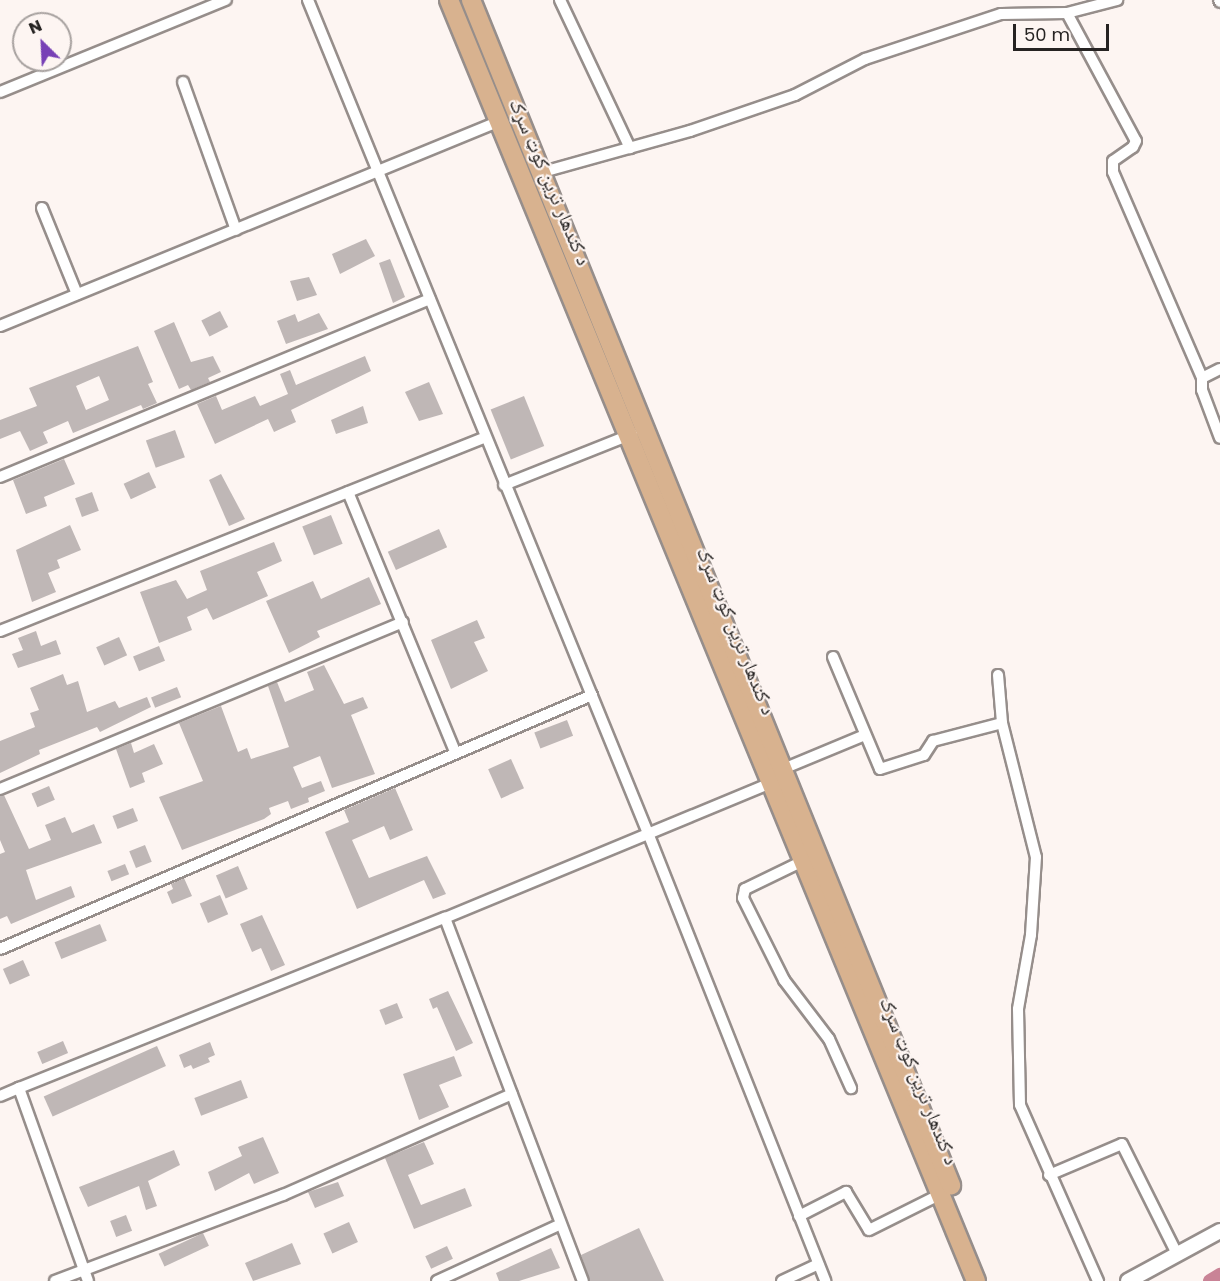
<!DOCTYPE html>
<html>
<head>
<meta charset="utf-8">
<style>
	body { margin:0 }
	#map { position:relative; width:1220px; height:1281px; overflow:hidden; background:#fdf5f2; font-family:Poppins,"Noto Naskh Arabic",sans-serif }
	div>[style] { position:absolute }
	.canal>* { height:14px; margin:-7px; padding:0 7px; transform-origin:7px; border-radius:7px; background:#c98396 }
	.building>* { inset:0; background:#bfb7b6; transform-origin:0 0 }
	.roads { filter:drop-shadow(2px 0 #968e8b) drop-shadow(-2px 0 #968e8b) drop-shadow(0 2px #968e8b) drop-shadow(0 -2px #968e8b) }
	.minor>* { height:10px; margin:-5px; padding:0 5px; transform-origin:5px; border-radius:5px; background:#fff }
	.tertiary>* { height:14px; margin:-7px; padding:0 7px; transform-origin:7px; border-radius:7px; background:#fff }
	.primary>* { height:18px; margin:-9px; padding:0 9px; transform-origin:9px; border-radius:9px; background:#d8b28f }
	span { translate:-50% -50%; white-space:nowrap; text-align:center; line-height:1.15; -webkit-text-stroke:4.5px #fdf5f2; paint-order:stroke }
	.street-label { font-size:20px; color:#262322 }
	.north { position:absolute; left:12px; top:12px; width:60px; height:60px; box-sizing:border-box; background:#fdf5f2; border:2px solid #a7a19f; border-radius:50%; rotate:336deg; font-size:16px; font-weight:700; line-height:24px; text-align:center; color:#262322 }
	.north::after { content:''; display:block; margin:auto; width:21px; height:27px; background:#7740b6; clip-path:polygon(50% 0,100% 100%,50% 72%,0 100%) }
	.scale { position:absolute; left:1013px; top:24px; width:96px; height:27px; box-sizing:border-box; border:3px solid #262322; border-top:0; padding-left:8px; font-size:18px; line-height:21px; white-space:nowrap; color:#262322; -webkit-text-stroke:4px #fdf5f2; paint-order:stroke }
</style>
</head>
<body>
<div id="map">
	<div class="canal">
		<i style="left:1210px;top:1281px;width:12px;rotate:-31deg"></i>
	</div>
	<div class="building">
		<i style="clip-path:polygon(366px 239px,375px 256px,340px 274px,332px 254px)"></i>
		<i style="clip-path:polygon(390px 259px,405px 297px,393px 303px,379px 263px)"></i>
		<i style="clip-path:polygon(309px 277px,317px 295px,297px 301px,290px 281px)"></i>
		<i style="left:220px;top:311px;width:18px;height:21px;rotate:63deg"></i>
		<i style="clip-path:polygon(319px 313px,328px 329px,286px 344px,277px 321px,295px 314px,298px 322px)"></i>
		<i style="clip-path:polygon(174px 322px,191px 362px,213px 356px,221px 372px,208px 378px,210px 382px,191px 390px,188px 385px,179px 389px,154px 331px)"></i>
		<i style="clip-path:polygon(evenodd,138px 346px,153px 382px,148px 384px,157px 403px,143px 409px,141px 405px,73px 433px,68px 421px,43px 432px,48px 443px,30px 451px,20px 431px,0 439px,0 420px,37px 406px,29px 388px,138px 346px,99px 376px,109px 400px,86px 410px,76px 386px,99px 376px)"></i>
		<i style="clip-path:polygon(365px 356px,371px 371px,291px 410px,296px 422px,274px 432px,268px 419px,215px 444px,197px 404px,216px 396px,222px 410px,255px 396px,260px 406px,288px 394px,280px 374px,290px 370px,296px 385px)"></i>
		<i style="clip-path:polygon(429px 382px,443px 414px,419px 421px,405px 392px)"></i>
		<i style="left:524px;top:396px;width:54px;height:36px;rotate:68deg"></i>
		<i style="clip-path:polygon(363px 406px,368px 423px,336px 434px,331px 420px)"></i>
		<i style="left:175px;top:430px;width:29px;height:31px;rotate:70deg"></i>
		<i style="clip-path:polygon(64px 459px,75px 484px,44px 497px,47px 506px,26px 514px,13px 480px)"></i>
		<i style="left:149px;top:472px;width:17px;height:28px;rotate:65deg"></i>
		<i style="clip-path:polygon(221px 474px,245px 519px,229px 526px,209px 480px)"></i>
		<i style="left:92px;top:492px;width:20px;height:18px;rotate:70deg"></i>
		<i style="left:331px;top:515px;width:31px;height:31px;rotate:68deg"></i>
		<i style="clip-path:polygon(70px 525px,81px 550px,57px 560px,60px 568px,48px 573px,56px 592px,32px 602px,16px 550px)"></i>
		<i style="left:439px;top:529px;width:20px;height:56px;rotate:66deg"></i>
		<i style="clip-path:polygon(274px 542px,282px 561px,257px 572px,268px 596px,213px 620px,207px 608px,187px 617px,192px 630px,159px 643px,140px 592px,176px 580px,187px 599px,207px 590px,200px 571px)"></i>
		<i style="clip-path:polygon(369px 577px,381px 604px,317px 631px,320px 637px,289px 653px,266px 601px,313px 581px,321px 599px)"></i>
		<i style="clip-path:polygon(477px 620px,485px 638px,474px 642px,488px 671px,451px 689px,431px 640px)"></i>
		<i style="clip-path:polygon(36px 631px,41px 646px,56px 640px,61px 654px,18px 668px,12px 654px,23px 650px,18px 638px)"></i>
		<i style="left:119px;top:637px;width:20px;height:25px;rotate:66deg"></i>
		<i style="left:159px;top:646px;width:16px;height:28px;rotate:68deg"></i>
		<i style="clip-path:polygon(324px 665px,344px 704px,363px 697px,368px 708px,351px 715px,375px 774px,332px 788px,320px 756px,293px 767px,302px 788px,321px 781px,325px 791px,308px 798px,309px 802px,291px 809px,288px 801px,269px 808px,271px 814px,264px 819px,182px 850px,159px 797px,203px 781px,179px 723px,221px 706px,238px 752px,247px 748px,251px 759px,286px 748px,289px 747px,268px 686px,277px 682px,285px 702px,314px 690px,307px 672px)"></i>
		<i style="clip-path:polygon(63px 674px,67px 685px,78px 681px,87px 712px,115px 701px,119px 708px,147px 697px,151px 707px,100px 732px,97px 727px,39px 750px,40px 754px,0 773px,0 741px,35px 727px,30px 713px,39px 710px,30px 688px)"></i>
		<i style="left:177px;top:687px;width:11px;height:28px;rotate:68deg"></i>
		<i style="left:567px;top:720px;width:17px;height:35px;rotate:69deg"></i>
		<i style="clip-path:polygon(131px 743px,134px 753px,154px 744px,163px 764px,142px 773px,145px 782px,130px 788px,116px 749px)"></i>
		<i style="left:511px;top:759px;width:32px;height:25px;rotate:66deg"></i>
		<i style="left:49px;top:786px;width:15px;height:19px;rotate:67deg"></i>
		<i style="clip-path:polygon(395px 788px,413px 830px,390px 840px,384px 826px,352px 840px,369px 878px,427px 856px,446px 894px,433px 899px,424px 880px,357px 909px,325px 832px,349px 822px,344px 810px)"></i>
		<i style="clip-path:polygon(4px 795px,29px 849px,51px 840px,45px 825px,65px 817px,72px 833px,94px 824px,102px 843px,26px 870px,36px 900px,71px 886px,75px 897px,11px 924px,7px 916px,0 919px,0 854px,5px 852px,0 840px,0 796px)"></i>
		<i style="left:133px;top:808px;width:14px;height:22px;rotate:69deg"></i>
		<i style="left:145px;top:845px;width:18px;height:17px;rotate:68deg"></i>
		<i style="left:125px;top:864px;width:11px;height:19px;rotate:68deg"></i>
		<i style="left:238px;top:866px;width:25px;height:24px;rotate:67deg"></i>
		<i style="clip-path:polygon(184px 878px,192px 896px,172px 904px,167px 892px,173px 889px,171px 884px)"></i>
		<i style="left:220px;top:895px;width:21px;height:22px;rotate:67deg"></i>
		<i style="clip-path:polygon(262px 915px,285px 965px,271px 971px,261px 948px,252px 952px,240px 924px)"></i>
		<i style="left:100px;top:924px;width:18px;height:49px;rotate:68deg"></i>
		<i style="left:23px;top:960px;width:17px;height:22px;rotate:66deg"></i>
		<i style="clip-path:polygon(448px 991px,473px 1043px,456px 1051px,437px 1007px,433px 1009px,429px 999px)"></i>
		<i style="left:397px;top:1003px;width:16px;height:19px;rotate:68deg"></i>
		<i style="left:63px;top:1041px;width:13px;height:28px;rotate:67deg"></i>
		<i style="clip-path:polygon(210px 1042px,215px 1055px,208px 1058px,210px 1062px,193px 1069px,191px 1065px,184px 1068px,179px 1055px)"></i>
		<i style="left:157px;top:1046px;width:22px;height:124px;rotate:66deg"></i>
		<i style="clip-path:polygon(454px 1056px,462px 1076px,439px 1085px,449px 1107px,419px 1120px,403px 1074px)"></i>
		<i style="left:241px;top:1080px;width:19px;height:50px;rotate:69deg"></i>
		<i style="clip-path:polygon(263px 1137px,279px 1173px,254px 1184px,249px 1173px,215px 1191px,208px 1172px,242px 1156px,238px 1147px)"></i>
		<i style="clip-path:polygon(424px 1142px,434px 1164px,408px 1175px,421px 1205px,465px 1188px,472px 1206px,414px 1229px,385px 1158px)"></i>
		<i style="clip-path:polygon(174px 1150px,180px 1165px,148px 1181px,157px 1206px,146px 1210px,139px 1186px,88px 1207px,79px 1187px)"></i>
		<i style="clip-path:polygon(338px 1182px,344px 1196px,315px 1208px,308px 1192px)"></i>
		<i style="left:126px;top:1215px;width:17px;height:17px;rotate:69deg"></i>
		<i style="left:349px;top:1222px;width:22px;height:28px;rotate:66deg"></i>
		<i style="clip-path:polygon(639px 1228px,664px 1281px,590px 1281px,581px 1255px)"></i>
		<i style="left:203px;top:1233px;width:14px;height:49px;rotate:65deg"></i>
		<i style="clip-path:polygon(292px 1243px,301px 1264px,253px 1281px,245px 1263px)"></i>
		<i style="left:447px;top:1246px;width:14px;height:24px;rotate:65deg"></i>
		<i style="clip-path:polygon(551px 1248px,560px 1268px,519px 1281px,499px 1281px,496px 1273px)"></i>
	</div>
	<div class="roads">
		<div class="minor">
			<i style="left:308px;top:0;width:900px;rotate:67.8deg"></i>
			<i style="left:648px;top:833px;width:482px;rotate:68.4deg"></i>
			<i style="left:560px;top:0;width:164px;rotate:64.7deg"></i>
			<i style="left:1219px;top:0;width:2px;rotate:63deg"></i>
			<i style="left:1067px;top:13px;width:145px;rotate:61.7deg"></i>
			<i style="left:1136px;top:141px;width:7px;rotate:117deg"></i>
			<i style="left:1133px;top:147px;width:24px;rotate:145deg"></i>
			<i style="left:1113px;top:161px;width:11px;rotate:90deg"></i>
			<i style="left:1113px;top:172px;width:224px;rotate:66.6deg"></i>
			<i style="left:1202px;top:378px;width:12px;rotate:90deg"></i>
			<i style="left:1202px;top:390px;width:51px;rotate:69.4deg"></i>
			<i style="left:183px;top:82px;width:157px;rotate:70.3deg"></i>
			<i style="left:0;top:92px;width:244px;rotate:-22.2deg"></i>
			<i style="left:543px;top:172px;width:153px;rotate:-15.6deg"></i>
			<i style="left:690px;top:131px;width:111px;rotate:-18.9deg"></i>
			<i style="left:795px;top:95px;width:79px;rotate:-27.2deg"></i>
			<i style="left:865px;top:59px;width:143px;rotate:-18.3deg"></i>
			<i style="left:1001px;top:14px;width:66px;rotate:-0.9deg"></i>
			<i style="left:1067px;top:13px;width:52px;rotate:-14.6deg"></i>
			<i style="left:42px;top:208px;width:93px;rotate:67.9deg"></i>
			<i style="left:0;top:326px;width:540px;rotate:-22.29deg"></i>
			<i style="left:1202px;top:378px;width:20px;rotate:-27deg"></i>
			<i style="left:0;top:477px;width:465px;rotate:-22.5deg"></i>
			<i style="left:504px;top:485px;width:138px;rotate:-21.7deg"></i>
			<i style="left:348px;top:492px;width:280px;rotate:67.6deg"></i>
			<i style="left:0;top:631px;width:523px;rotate:-21.76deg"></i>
			<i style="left:833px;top:657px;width:121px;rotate:67.2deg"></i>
			<i style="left:880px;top:769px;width:46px;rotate:-17.7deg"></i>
			<i style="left:924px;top:755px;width:17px;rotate:-57deg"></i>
			<i style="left:933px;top:741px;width:71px;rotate:-14.6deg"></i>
			<i style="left:998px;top:675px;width:48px;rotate:85.2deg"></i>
			<i style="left:1002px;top:723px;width:138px;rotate:75.8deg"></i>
			<i style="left:1036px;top:857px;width:78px;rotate:93.7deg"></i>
			<i style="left:1031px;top:935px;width:75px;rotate:100deg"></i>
			<i style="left:1018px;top:1009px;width:96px;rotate:88.8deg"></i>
			<i style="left:1020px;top:1105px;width:193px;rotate:66.1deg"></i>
			<i style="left:783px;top:769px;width:89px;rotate:-22.5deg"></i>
			<i style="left:0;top:789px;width:436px;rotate:-22.5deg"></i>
			<i style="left:805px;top:860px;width:67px;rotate:154.2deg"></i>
			<i style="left:745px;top:889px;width:9px;rotate:103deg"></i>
			<i style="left:743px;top:898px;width:92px;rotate:63.4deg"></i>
			<i style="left:784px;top:980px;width:74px;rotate:52.7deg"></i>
			<i style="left:829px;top:1039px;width:54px;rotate:65.8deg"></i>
			<i style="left:445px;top:918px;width:388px;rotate:69.2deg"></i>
			<i style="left:0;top:949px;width:644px;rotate:-23.22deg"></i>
			<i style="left:0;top:1096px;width:21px;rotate:-23deg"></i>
			<i style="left:1049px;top:1175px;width:79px;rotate:-23deg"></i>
			<i style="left:1122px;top:1144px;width:123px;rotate:63.4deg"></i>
			<i style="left:799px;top:1216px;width:53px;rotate:-27.1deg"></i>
			<i style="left:846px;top:1192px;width:44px;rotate:58.8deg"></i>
			<i style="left:869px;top:1230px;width:80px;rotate:-26.6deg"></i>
			<i style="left:55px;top:1281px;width:244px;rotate:-20.7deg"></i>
			<i style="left:283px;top:1195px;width:250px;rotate:-23.8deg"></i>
			<i style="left:88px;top:1281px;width:205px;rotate:-109.7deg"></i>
			<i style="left:19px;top:1088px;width:459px;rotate:-21.8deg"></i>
			<i style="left:445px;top:918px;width:355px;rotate:-22.5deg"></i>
			<i style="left:437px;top:1281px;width:136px;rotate:-24.7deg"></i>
			<i style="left:782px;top:1281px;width:40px;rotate:-25deg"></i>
		</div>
		<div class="tertiary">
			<i style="left:1128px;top:1281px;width:105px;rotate:-28.5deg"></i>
		</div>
		<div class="primary">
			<i style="left:449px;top:0;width:1385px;rotate:67.64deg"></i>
			<i style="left:471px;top:0;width:1279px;rotate:67.95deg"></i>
		</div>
	</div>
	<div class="street-label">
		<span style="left:550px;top:182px;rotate:67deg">د کندهار ترين کوټ سړک</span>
		<span style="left:736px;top:631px;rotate:68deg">د کندهار ترين کوټ سړک</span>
		<span style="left:919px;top:1081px;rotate:68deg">د کندهار ترين کوټ سړک</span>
	</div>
	<div class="north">N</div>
	<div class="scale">50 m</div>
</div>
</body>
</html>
